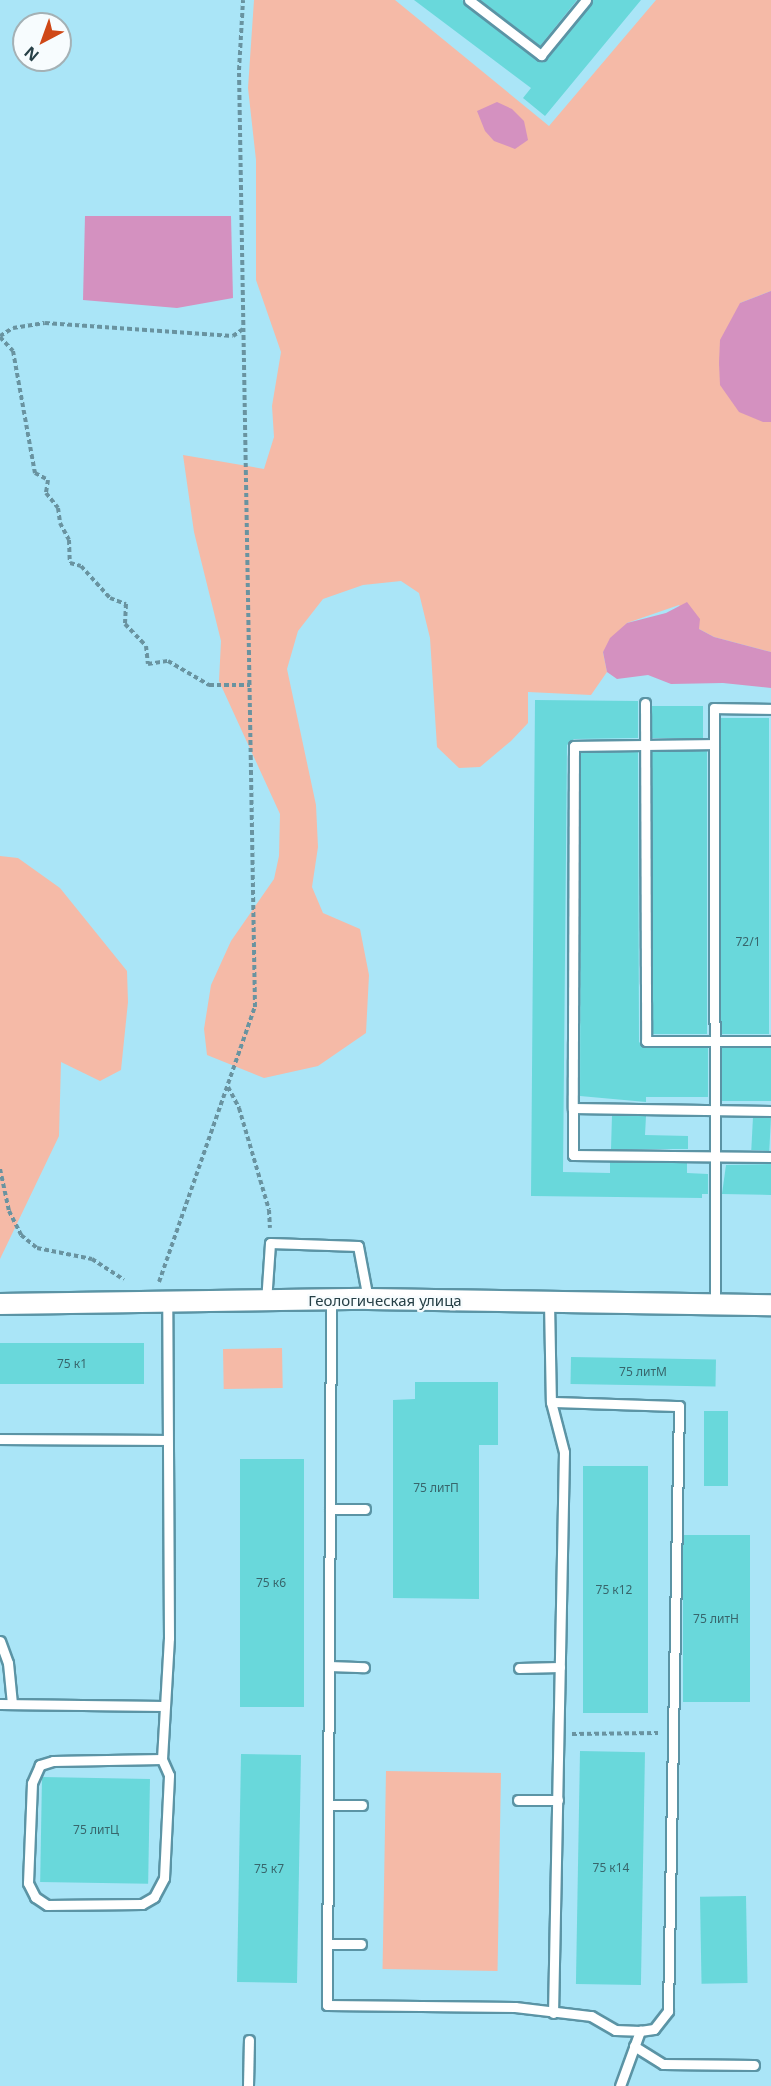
<!DOCTYPE html>
<html>
<head>
<meta charset="utf-8">
<style>
	body { margin:0 }
	#map { position:relative; width:771px; height:2086px; overflow:hidden; background:#aae5f7; font-family:"Noto Sans",sans-serif }
	div>[style] { position:absolute }
	.green>* { inset:0; background:#f5baa7; transform-origin:0 0 }
	.water>* { inset:0; background:#d491c0 }
	.building>* { inset:0; background:#69d8db; transform-origin:0 0 }
	.path>* { height:4px; margin-top:-2px; transform-origin:0; background:repeating-linear-gradient(90deg,#6993a0 0 4.5px,transparent 0 7.5px) }
	.roads { filter:drop-shadow(2px 0 #5b94a5) drop-shadow(-2px 0 #5b94a5) drop-shadow(0 2px #5b94a5) drop-shadow(0 -2px #5b94a5) }
	.lane>* { height:9px; margin:-4.5px; padding:0 4.5px; transform-origin:4.5px; border-radius:4.5px; background:#fff }
	.street>* { height:20px; margin:-10px; padding:0 10px; transform-origin:10px; border-radius:10px; background:#fff }
	span { translate:-50% -50%; white-space:nowrap; text-align:center; line-height:1.15; -webkit-text-stroke:4.5px #f7fcfe; paint-order:stroke }
	.number-label { font-size:12px; color:#38666c }
	.number-label span { -webkit-text-stroke-width:0 }
	.street-label { font-size:15px; color:#274047 }
	.north { position:absolute; left:12px; top:12px; width:60px; height:60px; box-sizing:border-box; background:#f7fcfe; border:2px solid #a4b1b5; border-radius:50%; rotate:221deg; font-size:16px; font-weight:700; line-height:24px; text-align:center; color:#274047 }
	.north::after { content:''; display:block; margin:auto; width:21px; height:27px; background:#cf4817; clip-path:polygon(50% 0,100% 100%,50% 72%,0 100%) }
</style>
</head>
<body>
<div id="map">
	<div class="green">
		<i style="clip-path:polygon(254px 0,395px 0,549px 126px,656px 0,771px 0,771px 291px,740px 303px,763px 422px,771px 422px,771px 652px,714px 637px,699px 629px,679px 605px,627px 623px,603px 652px,607px 672px,591px 695px,528px 692px,528px 723px,511px 741px,480px 767px,459px 768px,437px 747px,430px 638px,419px 593px,401px 581px,363px 585px,323px 599px,298px 631px,287px 669px,316px 805px,318px 847px,312px 887px,323px 913px,360px 929px,369px 975px,366px 1033px,318px 1066px,264px 1078px,207px 1055px,204px 1029px,211px 985px,231px 941px,274px 879px,279px 856px,280px 814px,219px 681px,221px 641px,194px 532px,183px 455px,264px 469px,274px 437px,272px 406px,281px 352px,256px 280px,256px 160px,248px 88px)"></i>
		<i style="clip-path:polygon(0 856px,18px 858px,60px 888px,127px 971px,128px 1002px,121px 1070px,100px 1081px,61px 1062px,59px 1136px,0 1259px)"></i>
		<i style="left:282px;top:1348px;width:40px;height:59px;rotate:89deg"></i>
		<i style="left:386px;top:1771px;width:115px;height:198px;rotate:1deg"></i>
	</div>
	<div class="water">
		<i style="clip-path:polygon(497px 102px,512px 109px,524px 121px,528px 140px,515px 149px,494px 141px,485px 131px,477px 111px)"></i>
		<i style="clip-path:polygon(85px 216px,231px 216px,233px 298px,177px 308px,83px 300px)"></i>
		<i style="clip-path:polygon(771px 291px,771px 422px,763px 422px,739px 412px,720px 385px,719px 363px,720px 340px,740px 303px)"></i>
		<i style="clip-path:polygon(687px 602px,700px 619px,699px 629px,714px 637px,771px 652px,771px 688px,723px 683px,671px 684px,648px 675px,617px 679px,607px 672px,603px 652px,610px 638px,627px 623px,666px 613px)"></i>
	</div>
	<div class="building">
		<i style="clip-path:polygon(414px 0,462px 0,541px 62px,593px 0,641px 0,545px 116px,523px 98px,531px 88px)"></i>
		<i style="clip-path:polygon(480px 0,577px 0,540px 46px)"></i>
		<i style="clip-path:polygon(535px 700px,638px 701px,638px 738px,574px 739px,567px 745px,563px 1172px,610px 1173px,610px 1162px,687px 1163px,687px 1173px,708px 1174px,708px 1194px,702px 1194px,702px 1198px,531px 1196px)"></i>
		<i style="left:652px;top:706px;width:51px;height:32px"></i>
		<i style="left:769px;top:718px;width:316px;height:48px;rotate:90deg"></i>
		<i style="left:707px;top:751px;width:283px;height:55px;rotate:90deg"></i>
		<i style="clip-path:polygon(638px 752px,639px 1042px,646px 1048px,708px 1048px,708px 1097px,646px 1097px,646px 1102px,580px 1096px,581px 753px)"></i>
		<i style="left:721px;top:1048px;width:50px;height:53px"></i>
		<i style="clip-path:polygon(612px 1115px,646px 1116px,645px 1135px,688px 1136px,688px 1149px,611px 1149px)"></i>
		<i style="left:753px;top:1117px;width:18px;height:33px;rotate:3deg"></i>
		<i style="clip-path:polygon(771px 1164px,771px 1195px,722px 1194px,726px 1165px)"></i>
		<i style="left:0;top:1343px;width:144px;height:41px"></i>
		<i style="left:571px;top:1357px;width:145px;height:27px;rotate:1deg"></i>
		<i style="clip-path:polygon(415px 1382px,498px 1382px,498px 1445px,479px 1445px,479px 1599px,393px 1598px,393px 1400px,415px 1399px)"></i>
		<i style="left:728px;top:1411px;width:75px;height:24px;rotate:90deg"></i>
		<i style="left:240px;top:1459px;width:64px;height:248px"></i>
		<i style="left:583px;top:1466px;width:65px;height:247px"></i>
		<i style="left:683px;top:1535px;width:67px;height:167px"></i>
		<i style="left:580px;top:1751px;width:65px;height:233px;rotate:1deg"></i>
		<i style="left:241px;top:1754px;width:60px;height:228px;rotate:1deg"></i>
		<i style="left:42px;top:1777px;width:108px;height:105px;rotate:1deg"></i>
		<i style="left:746px;top:1896px;width:87px;height:46px;rotate:89deg"></i>
	</div>
	<div class="path">
		<i style="left:0;top:336px;width:15px;rotate:-32deg"></i>
		<i style="left:13px;top:328px;width:32px;rotate:-9deg"></i>
		<i style="left:45px;top:323px;width:188px;rotate:4deg"></i>
		<i style="left:233px;top:336px;width:12px;rotate:-35deg"></i>
		<i style="left:0;top:337px;width:19px;rotate:47deg"></i>
		<i style="left:13px;top:351px;width:124px;rotate:79.8deg"></i>
		<i style="left:35px;top:473px;width:15px;rotate:28deg"></i>
		<i style="left:48px;top:480px;width:13px;rotate:99deg"></i>
		<i style="left:46px;top:493px;width:19px;rotate:51deg"></i>
		<i style="left:58px;top:508px;width:15px;rotate:82deg"></i>
		<i style="left:60px;top:523px;width:19px;rotate:62deg"></i>
		<i style="left:69px;top:540px;width:23px;rotate:88deg"></i>
		<i style="left:70px;top:563px;width:11px;rotate:15deg"></i>
		<i style="left:81px;top:566px;width:43px;rotate:47.8deg"></i>
		<i style="left:110px;top:598px;width:17px;rotate:21deg"></i>
		<i style="left:126px;top:604px;width:20px;rotate:93deg"></i>
		<i style="left:125px;top:624px;width:30px;rotate:46deg"></i>
		<i style="left:146px;top:646px;width:18px;rotate:84deg"></i>
		<i style="left:148px;top:664px;width:20px;rotate:-9deg"></i>
		<i style="left:168px;top:661px;width:48px;rotate:30.3deg"></i>
		<i style="left:209px;top:685px;width:41px"></i>
		<i style="left:228px;top:1087px;width:24px;rotate:62deg"></i>
		<i style="left:239px;top:1108px;width:106px;rotate:73.6deg"></i>
		<i style="left:269px;top:1210px;width:18px;rotate:87deg"></i>
		<i style="left:0;top:1169px;width:43px;rotate:77.9deg"></i>
		<i style="left:9px;top:1211px;width:27px;rotate:63deg"></i>
		<i style="left:21px;top:1235px;width:21px;rotate:39deg"></i>
		<i style="left:37px;top:1248px;width:56px;rotate:11.3deg"></i>
		<i style="left:92px;top:1259px;width:38px;rotate:33deg"></i>
		<i style="left:159px;top:1282px;width:291px;rotate:-70.8deg"></i>
		<i style="left:255px;top:1007px;width:937px;rotate:-90.98deg"></i>
		<i style="left:239px;top:70px;width:70px;rotate:-86.7deg"></i>
		<i style="left:572px;top:1734px;width:86px;rotate:-0.7deg"></i>
	</div>
	<div class="roads">
		<div class="lane">
			<i style="left:469px;top:0;width:91px;rotate:37.4deg"></i>
			<i style="left:541px;top:55px;width:71px;rotate:-50.7deg"></i>
			<i style="left:645px;top:703px;width:338px;rotate:89.8deg"></i>
			<i style="left:646px;top:1041px;width:125px"></i>
			<i style="left:714px;top:744px;width:140px;rotate:179.2deg"></i>
			<i style="left:574px;top:746px;width:362px;rotate:90.2deg"></i>
			<i style="left:573px;top:1108px;width:198px;rotate:0.9deg"></i>
			<i style="left:573px;top:1108px;width:47px;rotate:90deg"></i>
			<i style="left:573px;top:1155px;width:198px;rotate:0.6deg"></i>
			<i style="left:331px;top:1300px;width:705px;rotate:90.33deg"></i>
			<i style="left:327px;top:2005px;width:188px;rotate:0.6deg"></i>
			<i style="left:515px;top:2007px;width:77px;rotate:6.8deg"></i>
			<i style="left:591px;top:2016px;width:28px;rotate:30deg"></i>
			<i style="left:615px;top:2030px;width:25px;rotate:2deg"></i>
			<i style="left:640px;top:2031px;width:14px;rotate:-8deg"></i>
			<i style="left:654px;top:2029px;width:23px;rotate:-52deg"></i>
			<i style="left:668px;top:2011px;width:605px;rotate:-88.96deg"></i>
			<i style="left:679px;top:1406px;width:128px;rotate:-178.2deg"></i>
			<i style="left:266px;top:1302px;width:59px;rotate:-86.1deg"></i>
			<i style="left:270px;top:1243px;width:88px;rotate:2deg"></i>
			<i style="left:358px;top:1246px;width:54px;rotate:79.3deg"></i>
			<i style="left:549px;top:1302px;width:100px;rotate:88.9deg"></i>
			<i style="left:551px;top:1402px;width:52px;rotate:75.4deg"></i>
			<i style="left:564px;top:1452px;width:561px;rotate:91.12deg"></i>
			<i style="left:715px;top:1304px;width:596px;rotate:-90.1deg"></i>
			<i style="left:714px;top:708px;width:57px;rotate:1deg"></i>
			<i style="left:0;top:1439px;width:167px;rotate:0.3deg"></i>
			<i style="left:330px;top:1509px;width:35px"></i>
			<i style="left:0;top:1641px;width:23px;rotate:70deg"></i>
			<i style="left:8px;top:1663px;width:41px;rotate:84.4deg"></i>
			<i style="left:329px;top:1666px;width:35px;rotate:2deg"></i>
			<i style="left:519px;top:1668px;width:41px;rotate:-1.4deg"></i>
			<i style="left:0;top:1704px;width:164px;rotate:0.7deg"></i>
			<i style="left:162px;top:1759px;width:109px;rotate:178.9deg"></i>
			<i style="left:53px;top:1761px;width:14px;rotate:163deg"></i>
			<i style="left:40px;top:1765px;width:20px;rotate:114deg"></i>
			<i style="left:32px;top:1783px;width:100px;rotate:92.3deg"></i>
			<i style="left:28px;top:1883px;width:16px;rotate:63deg"></i>
			<i style="left:35px;top:1897px;width:14px;rotate:34deg"></i>
			<i style="left:47px;top:1905px;width:95px;rotate:-0.6deg"></i>
			<i style="left:142px;top:1904px;width:14px;rotate:-30deg"></i>
			<i style="left:154px;top:1897px;width:21px;rotate:-62deg"></i>
			<i style="left:164px;top:1878px;width:103px;rotate:-87.2deg"></i>
			<i style="left:169px;top:1775px;width:17px;rotate:-114deg"></i>
			<i style="left:162px;top:1759px;width:121px;rotate:-86.7deg"></i>
			<i style="left:169px;top:1638px;width:335px;rotate:-90.3deg"></i>
			<i style="left:518px;top:1800px;width:40px"></i>
			<i style="left:329px;top:1805px;width:33px"></i>
			<i style="left:328px;top:1944px;width:33px"></i>
			<i style="left:634px;top:2046px;width:34px;rotate:32deg"></i>
			<i style="left:663px;top:2064px;width:91px;rotate:0.6deg"></i>
			<i style="left:248px;top:2086px;width:46px;rotate:-88.8deg"></i>
			<i style="left:620px;top:2086px;width:59px;rotate:-70deg"></i>
		</div>
		<div class="street">
			<i style="left:0;top:1304px;width:368px;rotate:-0.8deg"></i>
			<i style="left:368px;top:1299px;width:403px;rotate:0.9deg"></i>
		</div>
	</div>
	<div class="number-label">
		<span style="left:748px;top:942px">72/1</span>
		<span style="left:72px;top:1364px">75 к1</span>
		<span style="left:643px;top:1372px">75 литМ</span>
		<span style="left:436px;top:1488px">75 литП</span>
		<span style="left:271px;top:1583px">75 к6</span>
		<span style="left:614px;top:1590px">75 к12</span>
		<span style="left:716px;top:1619px">75 литН</span>
		<span style="left:96px;top:1830px">75 литЦ</span>
		<span style="left:611px;top:1868px">75 к14</span>
		<span style="left:269px;top:1869px">75 к7</span>
	</div>
	<div class="street-label">
		<span style="left:385px;top:1301px">Геологическая улица</span>
	</div>
	<div class="north">N</div>
</div>
</body>
</html>
